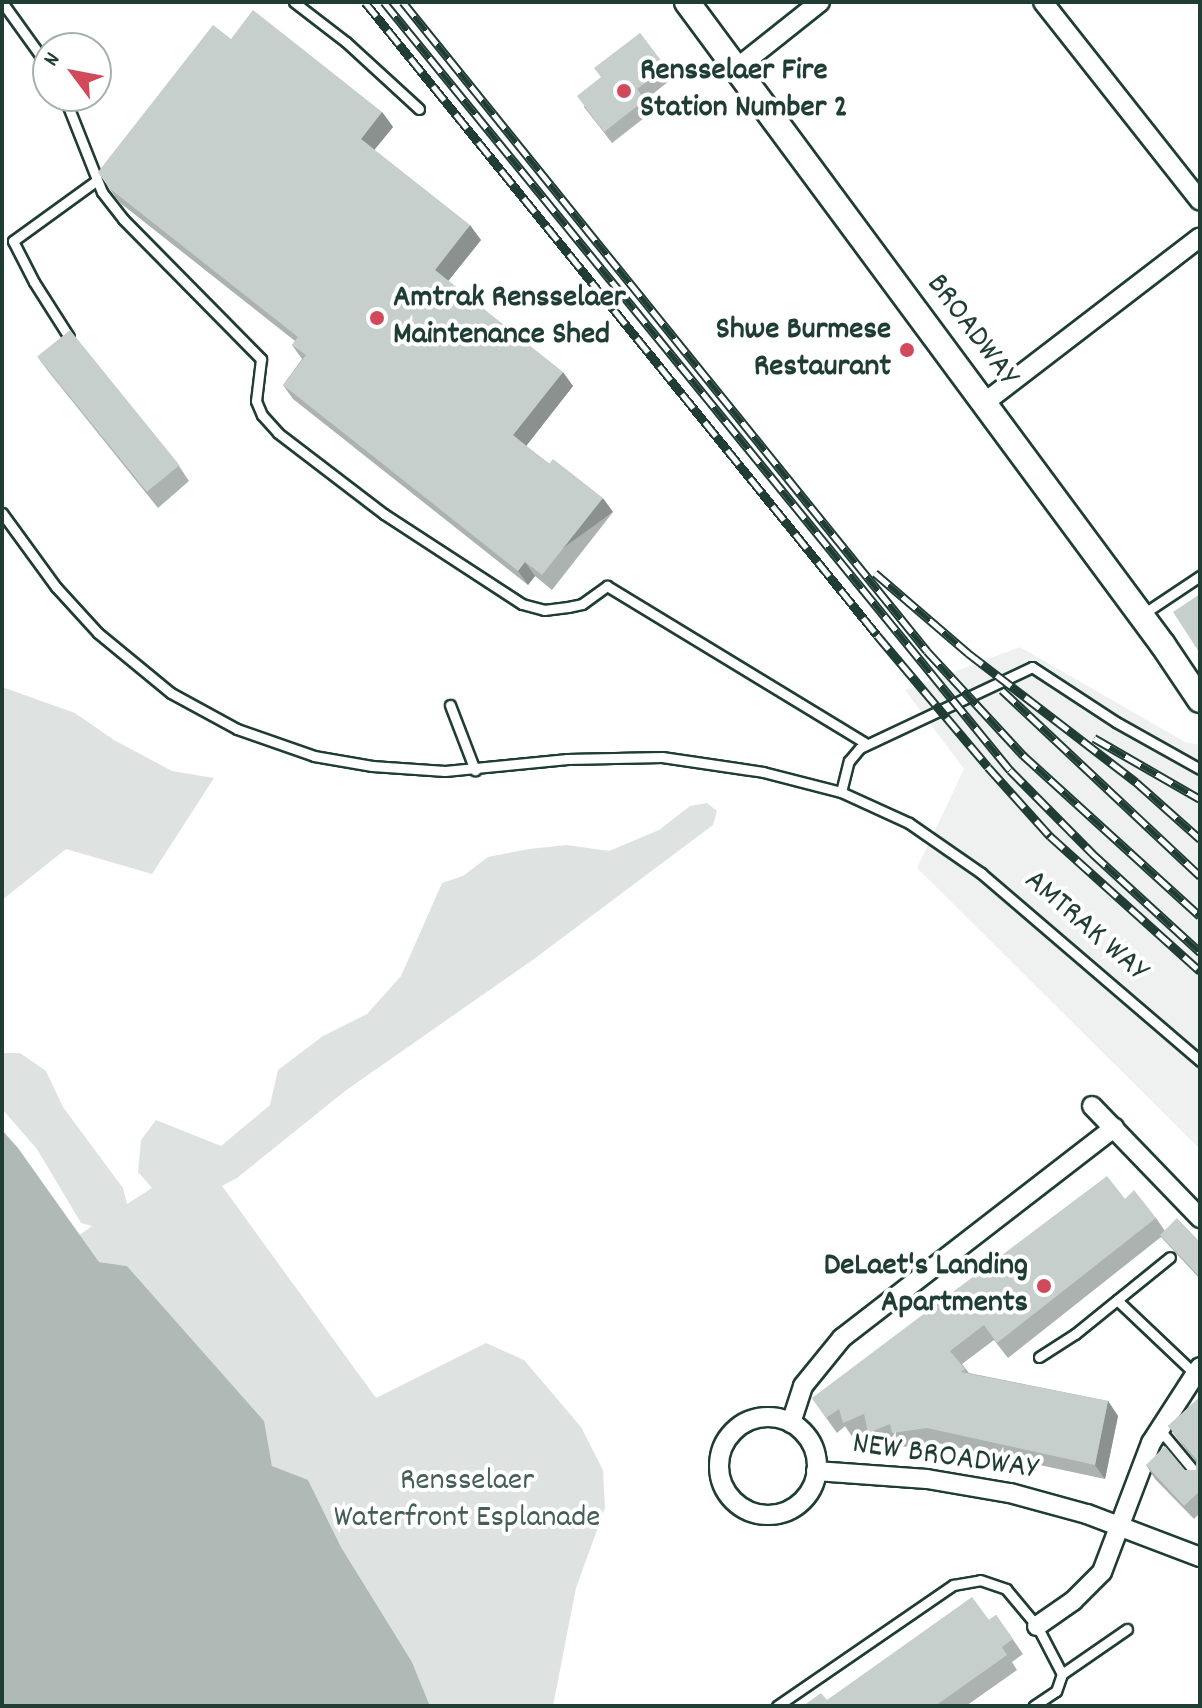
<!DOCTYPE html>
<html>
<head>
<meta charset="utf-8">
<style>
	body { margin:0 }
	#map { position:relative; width:1202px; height:1708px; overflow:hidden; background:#fff; font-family:Dekko,sans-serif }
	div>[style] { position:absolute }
	.built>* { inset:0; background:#eef1f0 }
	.green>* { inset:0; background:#dee3e2 }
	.water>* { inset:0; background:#afbab7 }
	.roads { filter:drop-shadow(2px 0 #1f3d34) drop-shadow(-2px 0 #1f3d34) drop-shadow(0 2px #1f3d34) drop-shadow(0 -2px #1f3d34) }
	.service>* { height:9px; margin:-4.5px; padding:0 4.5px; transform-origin:4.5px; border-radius:4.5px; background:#fff }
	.minor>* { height:18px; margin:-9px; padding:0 9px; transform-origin:9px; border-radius:9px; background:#fff }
	.minor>.ring { margin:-9px; padding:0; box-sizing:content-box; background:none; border:18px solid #fff; border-radius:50% }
	.tertiary>* { height:24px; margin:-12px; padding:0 12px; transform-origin:12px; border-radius:12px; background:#fff }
	.rail>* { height:9px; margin-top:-4.5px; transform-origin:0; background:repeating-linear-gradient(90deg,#fff 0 18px,#1f3d34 0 36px); box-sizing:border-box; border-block:2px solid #1f3d34 }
	.wall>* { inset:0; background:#abb2af }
	.shaded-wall>* { inset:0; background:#8b918f; transform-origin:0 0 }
	.building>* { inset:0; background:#c7cfcc; transform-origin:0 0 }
	.dots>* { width:22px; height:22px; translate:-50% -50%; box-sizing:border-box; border:4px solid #fff; border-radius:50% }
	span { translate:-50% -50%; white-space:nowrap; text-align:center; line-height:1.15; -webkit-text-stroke:8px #fff; paint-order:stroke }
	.poi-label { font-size:32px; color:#1f3d34; font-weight:700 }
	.left { translate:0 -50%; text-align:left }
	.right { translate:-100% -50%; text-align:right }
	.street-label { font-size:32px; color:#1f3d34 }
	.park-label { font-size:32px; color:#455e57 }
	.frame { position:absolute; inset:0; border:4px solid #1f3d34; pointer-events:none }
	.north { position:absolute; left:32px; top:32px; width:80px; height:80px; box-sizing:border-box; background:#fff; border:2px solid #a5b1ae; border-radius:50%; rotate:302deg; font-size:22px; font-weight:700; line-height:32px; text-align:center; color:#1f3d34 }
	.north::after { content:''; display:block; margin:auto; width:28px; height:36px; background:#d1495b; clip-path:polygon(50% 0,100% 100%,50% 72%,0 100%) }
</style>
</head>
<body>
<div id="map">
	<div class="built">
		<i style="clip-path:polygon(1020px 647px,1185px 742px,1200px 745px,1200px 1149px,917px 868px,964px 769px,905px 690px)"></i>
	</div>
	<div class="green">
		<i style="clip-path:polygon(2px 687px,75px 713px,114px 740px,172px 771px,214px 778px,152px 874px,66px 849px,2px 900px)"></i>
		<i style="clip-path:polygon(707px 803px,717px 811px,713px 825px,534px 959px,345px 1091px,237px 1178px,222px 1186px,376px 1398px,486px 1343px,524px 1360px,581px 1427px,603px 1470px,605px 1508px,576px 1588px,553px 1706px,430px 1706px,412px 1662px,341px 1547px,308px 1481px,272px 1466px,263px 1421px,127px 1266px,99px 1262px,78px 1236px,92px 1226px,81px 1223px,37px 1149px,2px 1109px,2px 1053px,20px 1053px,46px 1071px,63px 1107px,123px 1188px,127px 1204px,152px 1188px,138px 1172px,141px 1140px,156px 1120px,221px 1146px,270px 1105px,278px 1070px,323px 1036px,367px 1014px,401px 976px,442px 883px,463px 876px,488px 857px,529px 849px,567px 845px,609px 851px,659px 830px,690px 806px)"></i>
	</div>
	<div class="water">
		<i style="clip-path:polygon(2px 1130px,18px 1148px,99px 1262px,127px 1266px,264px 1421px,272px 1466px,308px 1480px,341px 1547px,412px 1662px,430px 1706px,2px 1706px)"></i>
	</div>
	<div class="roads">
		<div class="service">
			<i style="left:2px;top:2px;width:79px;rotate:54.3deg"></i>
			<i style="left:294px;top:2px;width:66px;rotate:37.6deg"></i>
			<i style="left:346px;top:42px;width:99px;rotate:42.5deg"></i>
			<i style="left:64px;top:96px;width:103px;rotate:68.4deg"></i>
			<i style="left:102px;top:192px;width:34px;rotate:52deg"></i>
			<i style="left:123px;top:219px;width:197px;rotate:45.4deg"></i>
			<i style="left:261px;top:359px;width:42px;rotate:96.8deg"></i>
			<i style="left:256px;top:401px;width:15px;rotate:67deg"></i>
			<i style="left:262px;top:415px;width:24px;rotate:48deg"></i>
			<i style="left:278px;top:433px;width:133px;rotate:37.4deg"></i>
			<i style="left:384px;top:514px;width:165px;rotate:33.1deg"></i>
			<i style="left:522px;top:604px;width:23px;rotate:15deg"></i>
			<i style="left:544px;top:610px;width:24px;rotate:-7deg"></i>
			<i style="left:568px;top:607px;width:14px;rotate:-12deg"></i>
			<i style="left:582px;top:604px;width:31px;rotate:-36deg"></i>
			<i style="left:607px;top:586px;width:304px;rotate:31.3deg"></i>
			<i style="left:69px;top:337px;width:65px;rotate:-122.5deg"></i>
			<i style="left:34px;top:282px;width:46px;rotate:-117.1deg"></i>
			<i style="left:13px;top:241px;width:102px;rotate:-35.9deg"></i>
			<i style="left:2px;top:513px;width:92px;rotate:53.9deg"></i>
			<i style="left:56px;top:587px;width:62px;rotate:47.6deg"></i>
			<i style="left:98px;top:633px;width:94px;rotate:39.4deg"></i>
			<i style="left:171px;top:693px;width:75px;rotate:28.6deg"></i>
			<i style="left:237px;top:729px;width:82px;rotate:19.3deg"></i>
			<i style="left:314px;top:756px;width:59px;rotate:9.8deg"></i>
			<i style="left:372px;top:766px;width:73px;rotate:3.9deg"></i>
			<i style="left:445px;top:771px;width:123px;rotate:-5.6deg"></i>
			<i style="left:567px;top:759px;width:95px;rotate:-1.2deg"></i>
			<i style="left:662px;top:757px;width:102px;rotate:8.4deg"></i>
			<i style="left:763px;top:772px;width:81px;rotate:14.4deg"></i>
			<i style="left:841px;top:792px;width:75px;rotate:24.5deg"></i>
			<i style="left:909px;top:823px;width:88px;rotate:34.8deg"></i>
			<i style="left:981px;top:873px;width:289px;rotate:40.6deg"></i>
			<i style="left:1143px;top:614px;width:69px;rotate:-33.7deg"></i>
			<i style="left:450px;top:705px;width:70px;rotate:69deg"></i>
			<i style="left:841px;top:792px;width:32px;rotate:-76deg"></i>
			<i style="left:849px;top:761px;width:17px;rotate:-50deg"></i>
			<i style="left:860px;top:748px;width:190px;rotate:-25.2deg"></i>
			<i style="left:1032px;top:667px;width:100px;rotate:33.2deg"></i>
			<i style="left:1116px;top:722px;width:96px;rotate:29.2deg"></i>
			<i style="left:1117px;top:1300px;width:109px;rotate:43.5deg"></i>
			<i style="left:1039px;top:1357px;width:43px;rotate:-32.6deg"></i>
			<i style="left:1075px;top:1334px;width:122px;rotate:-39deg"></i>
			<i style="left:1160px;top:1430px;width:62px;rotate:50.2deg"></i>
			<i style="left:1062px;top:1674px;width:79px;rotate:-34.7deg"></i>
			<i style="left:777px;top:1706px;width:214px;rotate:-34.5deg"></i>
			<i style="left:953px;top:1585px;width:27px;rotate:-10deg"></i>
			<i style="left:980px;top:1580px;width:28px;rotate:19deg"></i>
			<i style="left:1006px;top:1589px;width:48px;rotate:50deg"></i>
			<i style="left:1037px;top:1626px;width:54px;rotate:62.5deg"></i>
			<i style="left:1062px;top:1674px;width:18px;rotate:109deg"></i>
			<i style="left:1056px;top:1691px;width:27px;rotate:146deg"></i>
		</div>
		<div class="minor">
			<i style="left:1043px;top:2px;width:253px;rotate:51.7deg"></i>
			<i style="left:737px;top:68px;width:106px;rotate:-38.5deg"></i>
			<i style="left:984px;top:403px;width:272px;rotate:-37.5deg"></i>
			<i style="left:1092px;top:1106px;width:156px;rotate:46deg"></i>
			<i class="ring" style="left:719px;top:1417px;width:80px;height:80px"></i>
			<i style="left:791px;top:1423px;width:39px;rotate:-72deg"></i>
			<i style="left:803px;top:1386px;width:62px;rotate:-50.9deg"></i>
			<i style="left:842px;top:1338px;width:344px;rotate:-37.7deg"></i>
			<i style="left:816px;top:1471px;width:111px;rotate:4.1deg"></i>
			<i style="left:927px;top:1479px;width:84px;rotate:9.6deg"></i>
			<i style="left:1010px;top:1493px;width:80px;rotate:15.3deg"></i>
			<i style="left:1087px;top:1514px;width:121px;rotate:20.8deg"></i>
			<i style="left:1037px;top:1626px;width:44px;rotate:-34.8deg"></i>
			<i style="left:1073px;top:1601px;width:41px;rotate:-45deg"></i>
			<i style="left:1102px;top:1572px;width:138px;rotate:-69.2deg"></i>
			<i style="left:1151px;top:1443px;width:90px;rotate:-57.2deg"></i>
		</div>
		<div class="tertiary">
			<i style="left:687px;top:2px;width:800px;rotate:53.49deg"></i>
			<i style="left:1163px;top:645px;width:66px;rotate:56.1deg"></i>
		</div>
	</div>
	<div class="rail">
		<i style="left:365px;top:2px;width:814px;rotate:51.03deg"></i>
		<i style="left:877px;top:635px;width:172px;rotate:49.9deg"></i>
		<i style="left:988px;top:767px;width:93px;rotate:48.1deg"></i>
		<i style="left:1050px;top:836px;width:202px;rotate:42deg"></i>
		<i style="left:384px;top:2px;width:991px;rotate:50.82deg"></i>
		<i style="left:1010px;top:770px;width:117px;rotate:45.3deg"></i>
		<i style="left:1092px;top:853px;width:147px;rotate:42.5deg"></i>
		<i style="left:403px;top:2px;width:834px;rotate:51.08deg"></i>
		<i style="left:927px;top:651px;width:142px;rotate:47.3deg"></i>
		<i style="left:1023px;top:755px;width:239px;rotate:42.3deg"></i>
		<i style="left:875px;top:573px;width:123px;rotate:40.7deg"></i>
		<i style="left:968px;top:653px;width:212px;rotate:37.5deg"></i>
		<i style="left:1136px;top:782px;width:86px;rotate:41.7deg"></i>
		<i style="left:1002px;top:690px;width:272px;rotate:43.2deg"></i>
		<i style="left:1094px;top:738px;width:122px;rotate:29.9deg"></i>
	</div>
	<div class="wall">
		<i style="clip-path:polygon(640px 33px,673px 78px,645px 100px,653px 111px,612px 143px,584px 107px,601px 77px)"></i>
		<i style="clip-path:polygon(382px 112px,393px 127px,374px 150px,481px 240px,448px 281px,573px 386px,526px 446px,613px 512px,552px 590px,535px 576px,528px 585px,293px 399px,283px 385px,302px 359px,292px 345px,295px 341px,119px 202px,98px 172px)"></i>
		<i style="clip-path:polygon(37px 356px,179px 466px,189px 481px,158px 508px,48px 371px)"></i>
		<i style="clip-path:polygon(1125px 1199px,1156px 1218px,1165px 1231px,1200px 1242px,1200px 1279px,1161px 1237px,1008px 1358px,994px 1340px,962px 1364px,969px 1373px,1108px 1401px,1118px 1416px,1105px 1479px,937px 1443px,902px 1447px,897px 1440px,879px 1447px,868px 1431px,853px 1438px,845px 1426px,837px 1433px,812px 1398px)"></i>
		<i style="clip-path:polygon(1200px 1397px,1200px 1513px,1194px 1519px,1155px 1479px,1146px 1465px,1185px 1470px,1196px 1470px,1196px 1462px,1168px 1426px)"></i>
		<i style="clip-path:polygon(996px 1615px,1023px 1654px,1012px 1662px,1017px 1670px,966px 1706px,803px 1706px,827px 1700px,989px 1620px)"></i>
	</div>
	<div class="shaded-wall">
		<i style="clip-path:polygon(382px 112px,393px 127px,371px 154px,361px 139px)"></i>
		<i style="clip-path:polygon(470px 225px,481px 240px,445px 285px,435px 270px)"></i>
		<i style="clip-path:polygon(563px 372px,573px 386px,523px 450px,513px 435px)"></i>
		<i style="left:603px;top:498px;width:17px;height:98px;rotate:54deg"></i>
		<i style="clip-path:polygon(525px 562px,535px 576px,528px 585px,518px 571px)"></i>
		<i style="clip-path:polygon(1108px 1401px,1118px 1416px,1105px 1479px,1095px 1465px)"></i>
	</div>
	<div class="building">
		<i style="clip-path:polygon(253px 10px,382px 112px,361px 139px,470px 225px,435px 270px,563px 372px,513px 435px,549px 464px,553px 459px,603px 498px,542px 575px,525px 562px,518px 571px,283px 385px,306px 355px,292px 345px,298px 337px,109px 188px,98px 172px,213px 25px,231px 39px)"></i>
		<i style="clip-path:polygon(640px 33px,666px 67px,637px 89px,645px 100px,604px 132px,577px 96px,601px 77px,594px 68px)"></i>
		<i style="left:70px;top:330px;width:174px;height:42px;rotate:51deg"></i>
		<i style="clip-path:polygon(1200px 594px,1200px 651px,1199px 652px,1173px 612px)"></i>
		<i style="clip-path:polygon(1107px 1176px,1125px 1199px,1134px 1190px,1156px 1218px,997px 1343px,984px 1325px,950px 1351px,965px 1369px,961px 1372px,1108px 1401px,1095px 1465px,927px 1428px,892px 1433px,890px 1424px,868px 1433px,864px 1414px,843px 1423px,839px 1409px,826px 1418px,812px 1398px)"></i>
		<i style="clip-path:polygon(1177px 1218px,1200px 1242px,1200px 1277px,1160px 1235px)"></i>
		<i style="clip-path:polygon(1200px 1397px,1200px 1491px,1184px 1506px,1146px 1465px,1165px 1446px,1185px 1470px,1196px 1470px,1197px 1460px,1168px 1426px)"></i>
		<i style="clip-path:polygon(972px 1597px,989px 1620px,996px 1615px,1013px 1639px,1002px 1647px,1007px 1655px,935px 1706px,803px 1706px,821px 1693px,827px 1700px)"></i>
	</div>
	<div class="dots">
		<i style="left:624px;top:91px;background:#d1495b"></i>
		<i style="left:377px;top:318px;background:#d1495b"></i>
		<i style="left:907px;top:350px;background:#d1495b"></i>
		<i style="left:1044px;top:1286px;background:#d1495b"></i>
	</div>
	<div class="poi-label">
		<span class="left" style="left:640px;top:91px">Rensselaer Fire<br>Station Number 2</span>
		<span class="left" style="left:393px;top:318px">Amtrak Rensselaer<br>Maintenance Shed</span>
		<span class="right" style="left:891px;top:350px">Shwe Burmese<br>Restaurant</span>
		<span class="right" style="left:1028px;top:1286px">DeLaet's Landing<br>Apartments</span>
	</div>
	<div class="street-label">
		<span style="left:971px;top:331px;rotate:53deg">BROADWAY</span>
		<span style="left:1085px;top:927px;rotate:41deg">AMTRAK WAY</span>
		<span style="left:945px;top:1458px;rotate:8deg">NEW BROADWAY</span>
	</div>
	<div class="park-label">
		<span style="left:467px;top:1501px">Rensselaer<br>Waterfront Esplanade</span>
	</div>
	<div class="frame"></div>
	<div class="north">N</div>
</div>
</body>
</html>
